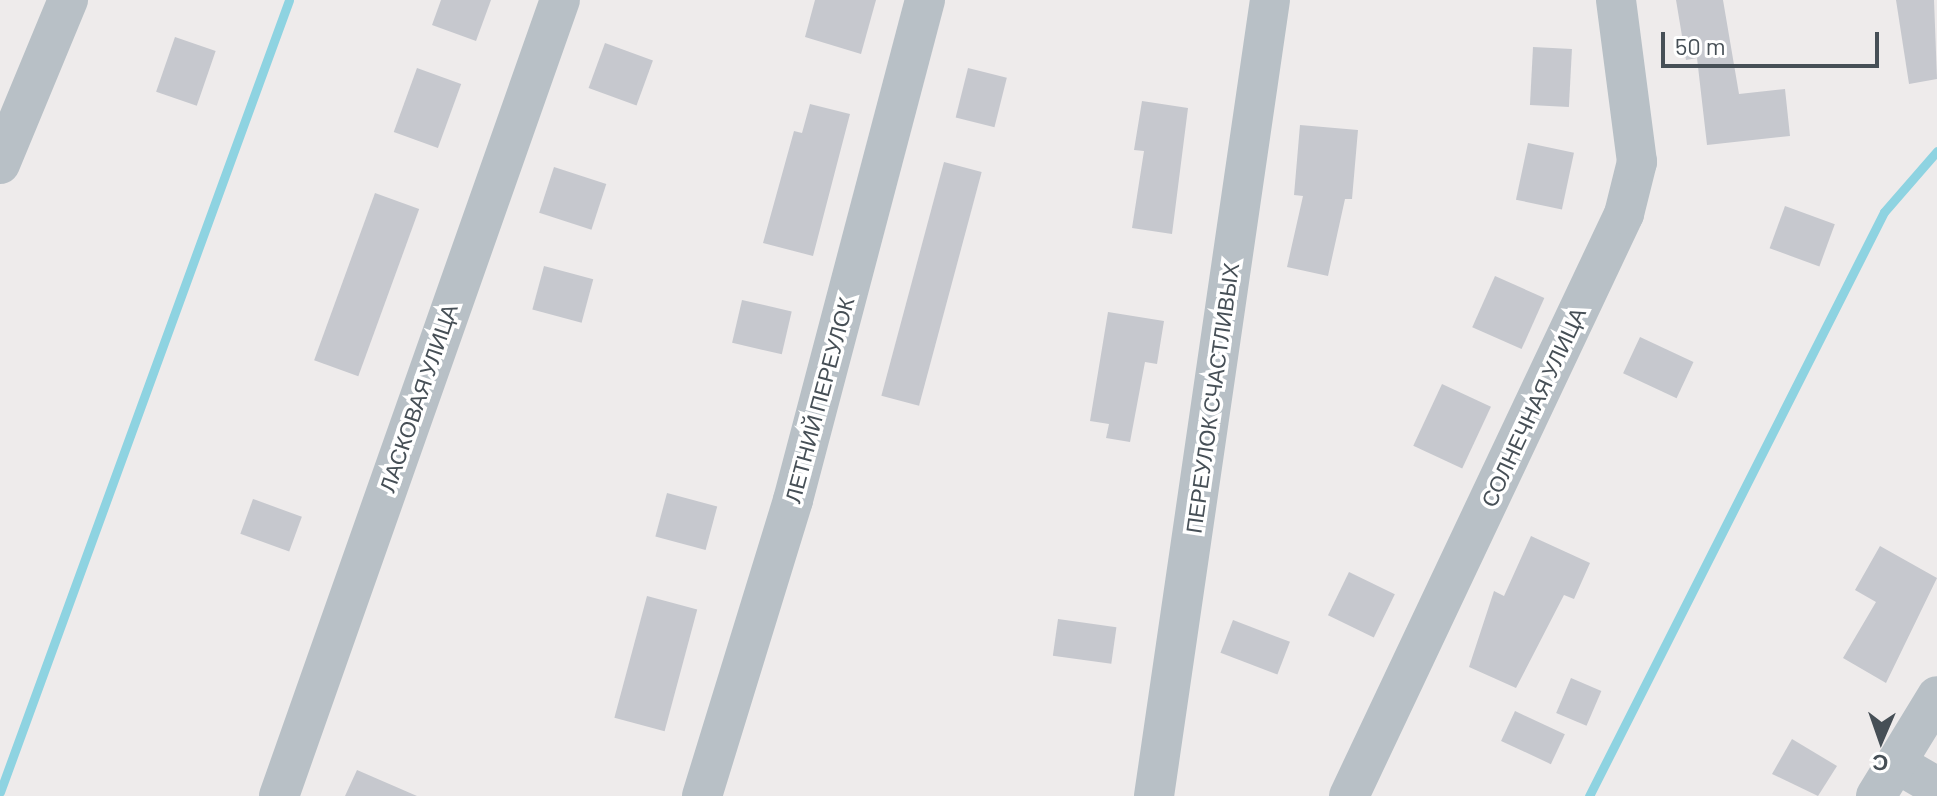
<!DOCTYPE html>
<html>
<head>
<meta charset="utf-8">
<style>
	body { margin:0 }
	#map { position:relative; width:1937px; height:796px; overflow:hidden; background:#eeebeb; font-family:Barlow,sans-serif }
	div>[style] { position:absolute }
	.stream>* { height:9px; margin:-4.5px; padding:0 4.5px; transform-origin:4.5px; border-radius:4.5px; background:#8ed3e1 }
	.building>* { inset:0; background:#c6c8ce; transform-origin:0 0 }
	.minor>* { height:40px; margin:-20px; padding:0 20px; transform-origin:20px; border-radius:20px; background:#b8c0c6 }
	span { translate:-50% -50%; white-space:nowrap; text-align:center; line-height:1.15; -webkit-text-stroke:7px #fff; paint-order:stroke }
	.street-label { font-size:22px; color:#464f56 }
	.north { position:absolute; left:1841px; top:700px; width:80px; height:80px; -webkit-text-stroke:6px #fff; paint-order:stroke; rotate:182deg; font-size:22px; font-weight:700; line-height:32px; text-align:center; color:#464f56 }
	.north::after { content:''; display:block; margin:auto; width:28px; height:36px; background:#464f56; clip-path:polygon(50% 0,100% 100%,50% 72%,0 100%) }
	.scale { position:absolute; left:1661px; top:32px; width:218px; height:36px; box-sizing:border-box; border:4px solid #464f56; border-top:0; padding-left:10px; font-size:24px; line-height:28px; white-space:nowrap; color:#464f56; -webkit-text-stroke:6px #fff; paint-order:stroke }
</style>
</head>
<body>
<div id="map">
	<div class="stream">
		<i style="left:0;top:792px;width:843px;rotate:-69.95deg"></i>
		<i style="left:1589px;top:796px;width:654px;rotate:-63.2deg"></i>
		<i style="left:1884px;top:212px;width:81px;rotate:-49deg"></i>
	</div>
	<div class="building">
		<i style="clip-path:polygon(441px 0,491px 0,476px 41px,432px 25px)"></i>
		<i style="clip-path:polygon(815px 0,876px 0,861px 54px,805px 37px)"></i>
		<i style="clip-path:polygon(1676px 0,1723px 0,1739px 94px,1785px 89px,1790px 136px,1707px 145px,1697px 58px,1686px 60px)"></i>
		<i style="clip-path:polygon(1896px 0,1934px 0,1937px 79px,1909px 84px)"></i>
		<i style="left:175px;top:37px;width:43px;height:58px;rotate:19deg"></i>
		<i style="left:605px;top:43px;width:51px;height:48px;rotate:20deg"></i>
		<i style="left:1533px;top:47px;width:39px;height:58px;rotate:3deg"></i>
		<i style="left:417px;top:68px;width:47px;height:68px;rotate:20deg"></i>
		<i style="left:968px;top:68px;width:40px;height:51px;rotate:14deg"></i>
		<i style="clip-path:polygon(1142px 101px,1188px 108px,1172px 234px,1132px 228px,1144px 151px,1134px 150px)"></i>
		<i style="clip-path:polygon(810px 104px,850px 114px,813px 256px,763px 243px,794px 131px,802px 133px)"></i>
		<i style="clip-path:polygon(1300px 125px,1358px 130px,1352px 199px,1345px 199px,1328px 276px,1287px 267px,1303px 196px,1294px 195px)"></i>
		<i style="left:1528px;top:143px;width:47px;height:58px;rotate:12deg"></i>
		<i style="left:944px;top:162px;width:39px;height:242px;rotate:15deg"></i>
		<i style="left:554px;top:167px;width:55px;height:48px;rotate:18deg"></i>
		<i style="left:375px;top:193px;width:47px;height:178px;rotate:20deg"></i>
		<i style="left:1785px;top:206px;width:53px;height:45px;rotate:20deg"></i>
		<i style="left:544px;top:266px;width:51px;height:45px;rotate:15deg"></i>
		<i style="left:1495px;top:276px;width:54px;height:56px;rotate:24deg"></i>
		<i style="left:742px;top:300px;width:51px;height:44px;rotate:13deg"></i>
		<i style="clip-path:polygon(1108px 312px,1164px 321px,1157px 364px,1145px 362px,1130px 442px,1106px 438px,1109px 424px,1090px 421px)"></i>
		<i style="left:1640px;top:337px;width:59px;height:40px;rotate:25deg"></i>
		<i style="left:1442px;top:384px;width:54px;height:68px;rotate:25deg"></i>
		<i style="left:667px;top:493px;width:52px;height:45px;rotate:15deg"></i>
		<i style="left:253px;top:499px;width:52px;height:37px;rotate:20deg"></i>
		<i style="clip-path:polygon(1531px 536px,1590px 563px,1574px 599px,1564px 595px,1516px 688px,1469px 667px,1494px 591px,1504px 596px)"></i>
		<i style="clip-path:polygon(1880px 546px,1937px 578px,1886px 683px,1843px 658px,1876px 602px,1855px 590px)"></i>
		<i style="left:1349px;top:572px;width:51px;height:48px;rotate:26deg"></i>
		<i style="left:647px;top:596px;width:52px;height:126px;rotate:15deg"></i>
		<i style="left:1058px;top:619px;width:59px;height:37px;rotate:8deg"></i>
		<i style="left:1233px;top:620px;width:61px;height:35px;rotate:21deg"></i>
		<i style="left:1571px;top:678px;width:33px;height:38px;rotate:23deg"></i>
		<i style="left:1515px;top:711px;width:55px;height:33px;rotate:25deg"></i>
		<i style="clip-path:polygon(1792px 739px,1837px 766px,1818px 796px,1772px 774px)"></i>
		<i style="clip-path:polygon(357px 770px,417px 796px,345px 796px)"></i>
	</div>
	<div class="minor">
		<i style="left:0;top:164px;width:178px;rotate:-67.5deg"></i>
		<i style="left:1896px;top:763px;width:48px;rotate:30.3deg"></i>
		<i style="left:279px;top:796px;width:844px;rotate:-70.56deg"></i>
		<i style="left:702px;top:796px;width:310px;rotate:-72.9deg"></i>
		<i style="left:793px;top:500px;width:517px;rotate:-75.21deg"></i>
		<i style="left:1154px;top:796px;width:804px;rotate:-81.71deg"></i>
		<i style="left:1349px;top:796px;width:644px;rotate:-64.71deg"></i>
		<i style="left:1624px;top:214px;width:54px;rotate:-76deg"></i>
		<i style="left:1637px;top:162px;width:163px;rotate:-97.4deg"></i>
		<i style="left:1876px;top:796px;width:117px;rotate:-58.6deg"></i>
	</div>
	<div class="street-label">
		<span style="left:418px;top:398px;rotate:-71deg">ЛАСКОВАЯ УЛИЦА</span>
		<span style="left:1212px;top:398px;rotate:-82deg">ПЕРЕУЛОК СЧАСТЛИВЫХ</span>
		<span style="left:819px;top:400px;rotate:-75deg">ЛЕТНИЙ ПЕРЕУЛОК</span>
		<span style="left:1533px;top:407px;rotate:-65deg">СОЛНЕЧНАЯ УЛИЦА</span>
	</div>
	<div class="north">С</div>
	<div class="scale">50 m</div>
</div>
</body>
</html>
